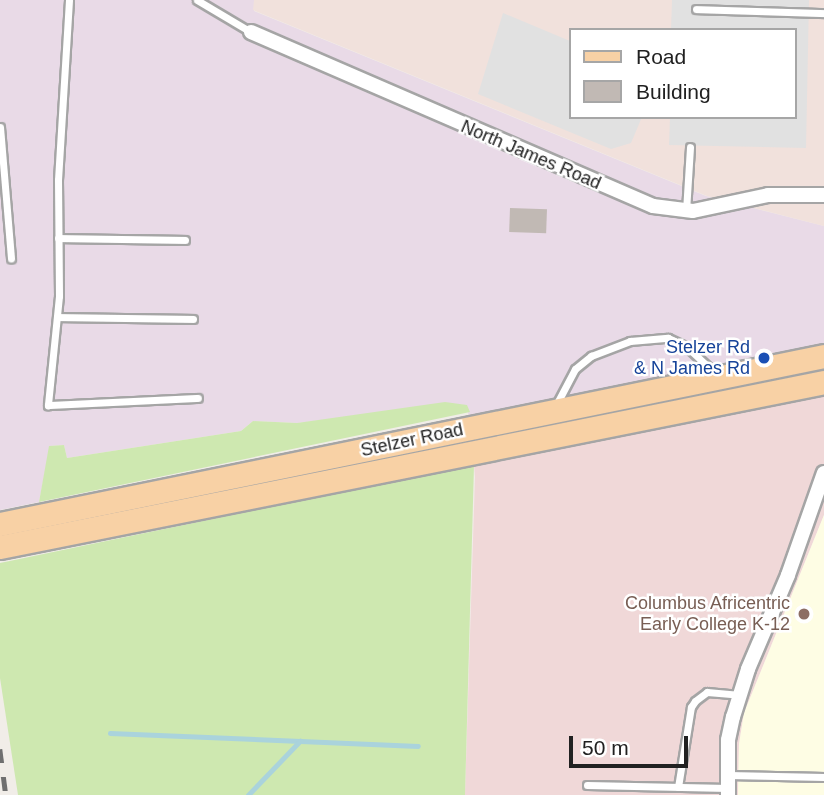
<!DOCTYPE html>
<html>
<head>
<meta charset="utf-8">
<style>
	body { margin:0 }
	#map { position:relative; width:824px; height:795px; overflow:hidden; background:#f1ede8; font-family:Helvetica,sans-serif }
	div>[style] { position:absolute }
	.commercial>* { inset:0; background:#f0d8d8 }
	.industrial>* { inset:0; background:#e9dae7 }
	.education>* { inset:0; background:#fefde4 }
	.military>* { inset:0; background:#f1e1dc }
	.grass>* { inset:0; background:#cee8b0 }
	.parking>* { inset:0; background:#e1e1e1 }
	.stream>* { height:4.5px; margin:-2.25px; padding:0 2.25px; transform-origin:2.25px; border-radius:2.25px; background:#aad3dc }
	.building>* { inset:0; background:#c1b9b4; transform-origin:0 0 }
	.roads { filter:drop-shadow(2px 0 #a5a5a5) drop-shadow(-2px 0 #a5a5a5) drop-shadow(0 2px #a5a5a5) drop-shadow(0 -2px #a5a5a5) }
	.lane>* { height:7px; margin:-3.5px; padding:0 3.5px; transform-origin:3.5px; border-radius:3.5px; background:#fff }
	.street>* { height:14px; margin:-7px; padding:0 7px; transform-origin:7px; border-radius:7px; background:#fff }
	.primary>* { height:23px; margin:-11.5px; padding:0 11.5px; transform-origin:11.5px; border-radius:11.5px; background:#f8d1a5 }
	.rail>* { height:4.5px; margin-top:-2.25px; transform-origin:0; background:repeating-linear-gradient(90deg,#6f6f6f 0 14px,transparent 0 28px) }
	.dots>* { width:19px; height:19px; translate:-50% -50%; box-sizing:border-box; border:4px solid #fff; border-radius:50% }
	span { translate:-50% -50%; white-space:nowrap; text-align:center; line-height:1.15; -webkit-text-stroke:5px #fff; paint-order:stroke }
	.street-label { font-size:18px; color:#212121 }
	.transit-label { font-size:18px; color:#164399 }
	.right { translate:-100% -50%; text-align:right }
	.education-label { font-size:18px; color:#785e54 }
	.legend { position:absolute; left:569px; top:28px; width:228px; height:91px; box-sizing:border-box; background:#fff; border:2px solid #a6a6a6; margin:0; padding:9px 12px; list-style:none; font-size:21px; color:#212121 }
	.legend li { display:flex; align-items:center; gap:14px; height:35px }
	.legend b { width:35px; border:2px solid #a6a6a6 }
	.scale { position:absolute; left:569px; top:736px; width:119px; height:32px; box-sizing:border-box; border:4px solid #212121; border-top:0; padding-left:9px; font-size:21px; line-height:24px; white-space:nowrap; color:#212121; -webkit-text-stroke:5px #fff; paint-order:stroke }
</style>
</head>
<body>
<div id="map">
	<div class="commercial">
		<i style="clip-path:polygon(824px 368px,824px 515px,744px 713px,739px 744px,738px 795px,465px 795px,475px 477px,472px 441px)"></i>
	</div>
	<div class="industrial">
		<i style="clip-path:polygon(0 0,254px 0,254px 11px,706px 196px,824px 226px,824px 368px,472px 441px,467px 405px,297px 423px,253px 421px,241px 431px,67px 458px,64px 445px,50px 446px,39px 502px,0 510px)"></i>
	</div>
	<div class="education">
		<i style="clip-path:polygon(824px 515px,824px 795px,738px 795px,739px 744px,744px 713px)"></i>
	</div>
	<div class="military">
		<i style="clip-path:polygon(evenodd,254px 0,824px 0,824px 226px,707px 196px,253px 10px,254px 0,570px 30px,794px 30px,794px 117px,570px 117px,570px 30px)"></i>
	</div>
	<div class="grass">
		<i style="clip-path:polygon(445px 402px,467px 405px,470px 412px,39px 502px,49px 446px,64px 445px,67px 458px,241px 431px,253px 421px,297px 423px)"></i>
		<i style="clip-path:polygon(474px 465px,465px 795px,18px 795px,0 678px,0 563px)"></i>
	</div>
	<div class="parking">
		<i style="clip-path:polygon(672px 0,809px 0,806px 148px,669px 145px,670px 117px,794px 117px,794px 30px,671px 30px)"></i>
		<i style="clip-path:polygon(503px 13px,570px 41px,570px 117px,642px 117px,631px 143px,611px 149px,478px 94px)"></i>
	</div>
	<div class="stream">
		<i style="left:110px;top:733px;width:308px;rotate:2.4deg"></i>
		<i style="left:248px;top:795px;width:75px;rotate:-46.1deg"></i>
	</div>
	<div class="building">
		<i style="left:510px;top:208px;width:37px;height:24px;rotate:2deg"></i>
	</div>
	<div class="roads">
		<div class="lane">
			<i style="left:69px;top:0;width:180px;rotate:93.5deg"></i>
			<i style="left:58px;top:180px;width:116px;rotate:89.5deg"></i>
			<i style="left:59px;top:296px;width:110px;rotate:95.8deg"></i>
			<i style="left:48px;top:405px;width:150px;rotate:-2.7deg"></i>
			<i style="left:197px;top:0;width:63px;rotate:30.7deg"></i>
			<i style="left:696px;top:9px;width:128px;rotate:1.8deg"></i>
			<i style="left:0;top:127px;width:132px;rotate:85.2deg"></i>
			<i style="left:686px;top:211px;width:64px;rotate:-86.4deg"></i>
			<i style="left:58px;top:238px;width:127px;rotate:0.9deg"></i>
			<i style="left:57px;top:317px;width:136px;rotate:0.8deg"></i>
			<i style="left:555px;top:407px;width:43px;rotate:-62.2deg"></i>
			<i style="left:575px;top:369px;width:21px;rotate:-39deg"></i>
			<i style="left:591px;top:356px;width:42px;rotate:-21deg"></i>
			<i style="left:630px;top:341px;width:38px;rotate:-5deg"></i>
			<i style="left:668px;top:338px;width:21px;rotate:25deg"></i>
			<i style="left:687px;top:347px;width:37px;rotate:43deg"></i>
			<i style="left:728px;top:775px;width:96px;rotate:1.2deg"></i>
			<i style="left:587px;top:785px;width:141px;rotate:1.2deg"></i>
			<i style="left:678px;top:787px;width:81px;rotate:-80.8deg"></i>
			<i style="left:691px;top:707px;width:7px;rotate:-56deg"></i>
			<i style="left:695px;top:701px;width:15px;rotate:-37deg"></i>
			<i style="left:707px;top:692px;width:33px;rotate:5deg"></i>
		</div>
		<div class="street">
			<i style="left:251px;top:32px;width:438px;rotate:23.4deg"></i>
			<i style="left:653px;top:206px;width:40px;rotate:7.1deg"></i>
			<i style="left:693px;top:211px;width:77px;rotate:-12deg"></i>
			<i style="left:768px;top:195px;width:56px"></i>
			<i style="left:728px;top:795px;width:55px;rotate:-90deg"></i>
			<i style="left:728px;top:740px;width:24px;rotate:-78deg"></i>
			<i style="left:733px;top:717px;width:50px;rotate:-72.6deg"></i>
			<i style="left:748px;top:669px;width:102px;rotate:-66.9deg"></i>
			<i style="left:788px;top:575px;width:108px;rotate:-70.6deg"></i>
		</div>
		<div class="primary">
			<i style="left:0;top:524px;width:841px;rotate:-11.52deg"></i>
			<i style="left:0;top:547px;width:840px;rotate:-11.32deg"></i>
		</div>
	</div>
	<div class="rail">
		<i style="left:0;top:749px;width:46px;rotate:82.6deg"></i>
	</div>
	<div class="dots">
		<i style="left:764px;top:358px;background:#1a4fb4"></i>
		<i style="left:804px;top:614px;background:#8d6e63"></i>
	</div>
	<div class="street-label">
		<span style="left:531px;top:155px;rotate:23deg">North James Road</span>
		<span style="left:412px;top:440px;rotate:-12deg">Stelzer Road</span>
	</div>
	<div class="transit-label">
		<span class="right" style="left:750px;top:358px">Stelzer Rd<br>&amp; N James Rd</span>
	</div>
	<div class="education-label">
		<span class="right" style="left:790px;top:614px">Columbus Africentric<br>Early College K-12</span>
	</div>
	<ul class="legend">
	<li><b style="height:9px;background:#f8d1a5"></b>Road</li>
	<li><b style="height:19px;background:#c1b9b4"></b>Building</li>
	</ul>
	<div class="scale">50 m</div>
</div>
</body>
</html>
